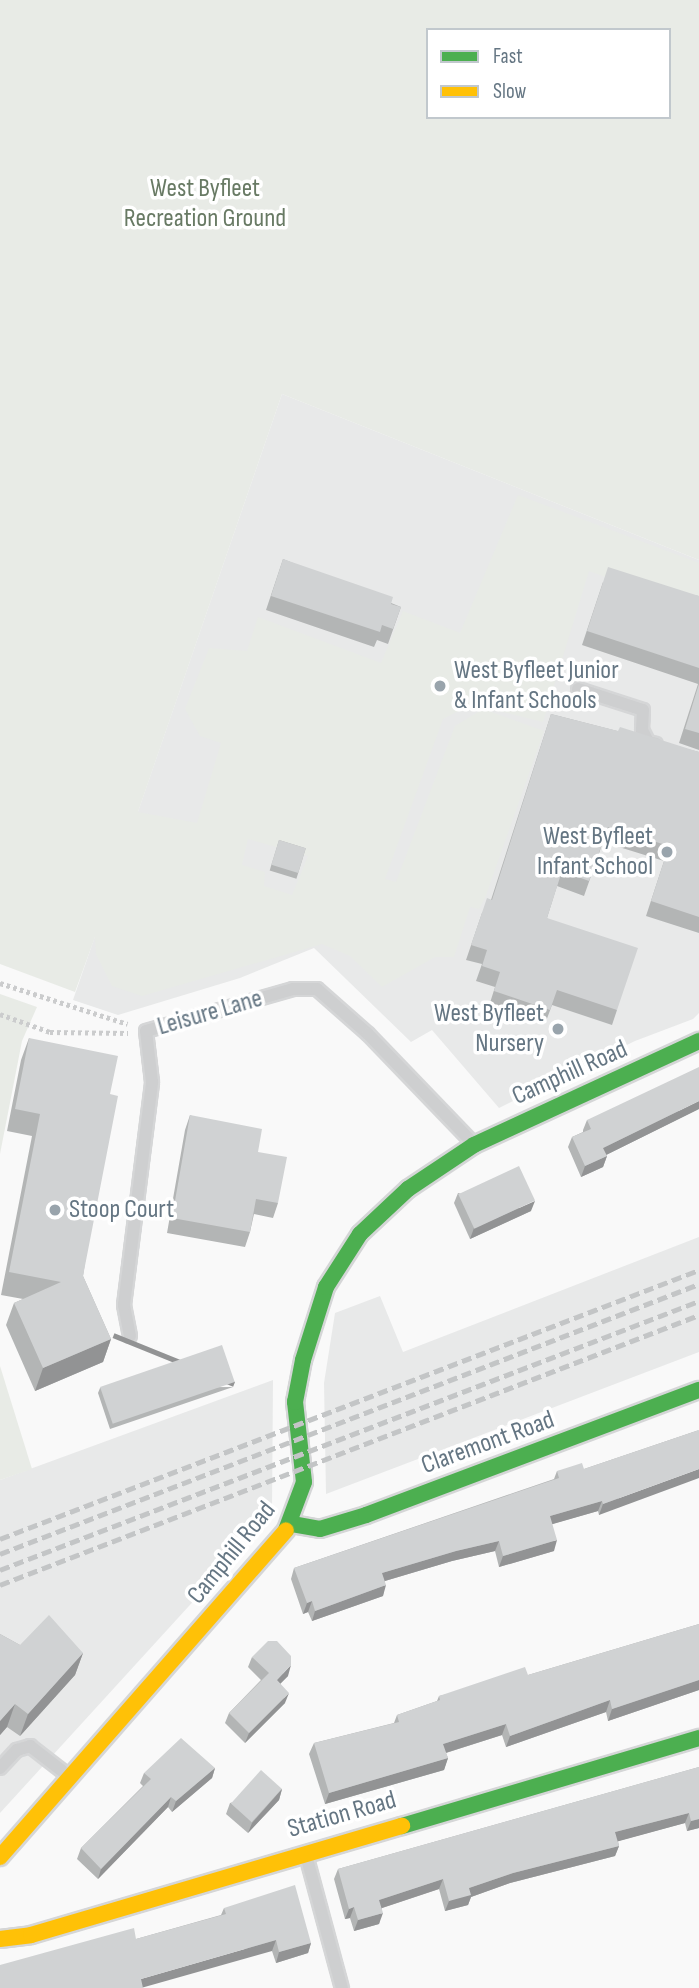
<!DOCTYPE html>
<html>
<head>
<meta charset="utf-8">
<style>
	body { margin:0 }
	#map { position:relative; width:699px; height:1988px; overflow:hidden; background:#f9f9f9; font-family:"Sofia Sans Condensed",sans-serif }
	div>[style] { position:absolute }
	.built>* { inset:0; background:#e8e9e9 }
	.green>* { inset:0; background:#e8ebe6 }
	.path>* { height:4.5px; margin-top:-2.25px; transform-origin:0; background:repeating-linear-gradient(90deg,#cbcccd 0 3.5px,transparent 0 7px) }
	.roads { filter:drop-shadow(2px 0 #d5d6d7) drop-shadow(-2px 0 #d5d6d7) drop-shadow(0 2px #d5d6d7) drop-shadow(0 -2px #d5d6d7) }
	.lane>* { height:12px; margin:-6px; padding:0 6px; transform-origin:6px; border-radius:6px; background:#cecfd0 }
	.fast>* { height:16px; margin:-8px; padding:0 8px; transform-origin:8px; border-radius:8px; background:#4caf50 }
	.slow>* { height:16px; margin:-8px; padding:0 8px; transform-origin:8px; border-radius:8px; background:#ffc107 }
	.rail>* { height:5px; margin-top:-2.5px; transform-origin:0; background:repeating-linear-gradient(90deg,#c3c5c6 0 10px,transparent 0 15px) }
	.wall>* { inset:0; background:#b3b5b5; transform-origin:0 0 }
	.shaded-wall>* { inset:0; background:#929394; transform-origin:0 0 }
	.building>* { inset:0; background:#d0d2d3; transform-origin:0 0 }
	.dots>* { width:19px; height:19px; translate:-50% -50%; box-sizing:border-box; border:4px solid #fff; border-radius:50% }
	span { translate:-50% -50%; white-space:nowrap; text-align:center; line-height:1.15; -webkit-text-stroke:7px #fff; paint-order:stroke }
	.park-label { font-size:26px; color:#687a64 }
	.poi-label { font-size:26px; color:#657683 }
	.left { translate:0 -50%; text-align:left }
	.right { translate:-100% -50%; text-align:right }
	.street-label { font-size:26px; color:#657683 }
	.legend { position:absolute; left:426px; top:28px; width:245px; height:91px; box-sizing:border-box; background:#fff; border:2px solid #c1c8cd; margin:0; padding:9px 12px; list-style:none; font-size:21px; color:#657683 }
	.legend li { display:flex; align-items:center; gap:14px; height:35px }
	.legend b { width:35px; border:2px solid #c1c8cd }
</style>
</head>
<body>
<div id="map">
	<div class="built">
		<i style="clip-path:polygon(282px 394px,699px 560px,699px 1013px,693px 1019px,635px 1041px,499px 1108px,432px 1030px,411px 1042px,314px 948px,240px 978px,118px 1015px,73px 1000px)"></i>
		<i style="clip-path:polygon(699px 1237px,699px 1352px,326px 1494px,324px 1383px,335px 1313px,380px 1296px,403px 1352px)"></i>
		<i style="clip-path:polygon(273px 1380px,272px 1509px,235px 1540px,241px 1549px,0 1813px,0 1480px)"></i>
	</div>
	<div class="green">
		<i style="clip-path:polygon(evenodd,0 0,699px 0,699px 560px,282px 394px,138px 812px,197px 823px,221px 743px,200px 736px,185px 709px,209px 648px,247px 651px,258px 617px,381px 663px,403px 611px,460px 633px,518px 495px,699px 563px,699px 611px,589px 571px,543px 722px,472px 704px,443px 719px,385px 879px,396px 882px,455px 726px,483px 709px,544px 731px,485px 898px,479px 909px,470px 907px,454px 957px,435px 957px,382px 987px,350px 956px,322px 944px,142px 996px,112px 986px,96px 954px,95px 937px,75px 992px,0 964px,0 0,428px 30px,669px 30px,669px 117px,428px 117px,428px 30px,0 0,248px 839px,308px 856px,292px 895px,264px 886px,265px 872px,242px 865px,248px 839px)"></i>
		<i style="clip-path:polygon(0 994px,37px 1007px,22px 1041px,0 1154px)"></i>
		<i style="clip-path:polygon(0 1366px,32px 1469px,0 1480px)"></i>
	</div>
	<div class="path">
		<i style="left:0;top:983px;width:134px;rotate:17.8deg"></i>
		<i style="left:0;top:1014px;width:53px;rotate:19.8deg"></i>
		<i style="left:50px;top:1032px;width:78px;rotate:0.7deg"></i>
	</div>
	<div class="roads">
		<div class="lane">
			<i style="left:578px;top:689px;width:68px;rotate:17.9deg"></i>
			<i style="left:643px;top:710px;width:20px;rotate:93deg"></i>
			<i style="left:642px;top:730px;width:13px;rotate:63deg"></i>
			<i style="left:648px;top:742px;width:8px;rotate:14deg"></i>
			<i style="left:130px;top:1336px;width:32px;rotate:-101deg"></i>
			<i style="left:124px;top:1305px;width:225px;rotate:-82.8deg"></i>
			<i style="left:152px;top:1082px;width:51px;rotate:-96.7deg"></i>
			<i style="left:146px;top:1031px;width:153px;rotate:-15.9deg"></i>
			<i style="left:293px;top:989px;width:24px"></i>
			<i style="left:317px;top:989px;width:68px;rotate:41.4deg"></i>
			<i style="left:368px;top:1034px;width:153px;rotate:46.1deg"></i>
			<i style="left:0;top:1768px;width:25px;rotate:-47deg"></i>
			<i style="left:17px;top:1750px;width:14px;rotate:-17deg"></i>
			<i style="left:30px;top:1746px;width:51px;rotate:37.8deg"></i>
			<i style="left:306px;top:1855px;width:138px;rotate:74.9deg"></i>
		</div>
		<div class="fast">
			<i style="left:292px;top:1524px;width:28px;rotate:10deg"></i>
			<i style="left:320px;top:1529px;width:48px;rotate:-16.9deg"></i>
			<i style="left:366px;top:1515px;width:356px;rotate:-20.6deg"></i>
			<i style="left:286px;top:1530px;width:51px;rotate:-69.4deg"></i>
			<i style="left:304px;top:1482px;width:81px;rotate:-96.4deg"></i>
			<i style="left:295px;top:1402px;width:43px;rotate:-79.2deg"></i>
			<i style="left:303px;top:1360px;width:77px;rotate:-72.5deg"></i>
			<i style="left:326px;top:1287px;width:63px;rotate:-57.3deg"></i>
			<i style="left:360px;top:1234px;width:66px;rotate:-43.2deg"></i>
			<i style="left:408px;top:1189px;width:79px;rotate:-33.7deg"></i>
			<i style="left:474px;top:1145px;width:248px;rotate:-24.8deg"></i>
			<i style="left:402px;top:1826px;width:310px;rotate:-16.5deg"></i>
		</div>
		<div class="slow">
			<i style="left:0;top:1857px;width:434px;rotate:-48.8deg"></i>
			<i style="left:0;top:1939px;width:31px;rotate:-7deg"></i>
			<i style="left:31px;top:1935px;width:387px;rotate:-16.4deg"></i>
		</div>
	</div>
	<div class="rail">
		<i style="left:0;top:1539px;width:749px;rotate:-21.05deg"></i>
		<i style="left:0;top:1554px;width:749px;rotate:-21.12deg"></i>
		<i style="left:0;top:1570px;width:749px;rotate:-21.05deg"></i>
		<i style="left:0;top:1585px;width:749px;rotate:-21.12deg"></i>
	</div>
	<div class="wall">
		<i style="clip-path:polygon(283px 559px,401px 607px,388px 644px,377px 640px,374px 647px,266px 610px)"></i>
		<i style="clip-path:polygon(603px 582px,699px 596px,699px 750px,679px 743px,698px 684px,582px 645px)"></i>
		<i style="clip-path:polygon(551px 714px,699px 752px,699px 933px,646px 916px,664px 861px,603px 842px,584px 896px,557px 886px,547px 918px,617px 1010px,612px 1025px,552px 1005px,545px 1024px,489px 1006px,495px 987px,476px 981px,482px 964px,466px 960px,482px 913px,491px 900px)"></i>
		<i style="left:279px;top:840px;width:28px;height:32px;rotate:17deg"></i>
		<i style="clip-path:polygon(29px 1038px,110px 1094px,83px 1276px,111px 1339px,103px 1362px,35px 1391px,6px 1325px,14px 1303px,23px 1299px,1px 1295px,32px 1136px,7px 1131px,21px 1060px)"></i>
		<i style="clip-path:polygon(699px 1109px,606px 1155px,607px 1156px,603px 1167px,581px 1177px,568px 1147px,572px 1137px,583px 1132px,583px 1130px,587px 1120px)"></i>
		<i style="clip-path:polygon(190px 1115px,258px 1152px,278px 1203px,273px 1218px,254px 1214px,250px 1232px,245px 1247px,167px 1233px,185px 1130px)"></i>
		<i style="clip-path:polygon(458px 1193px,531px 1211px,470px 1239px,454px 1203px)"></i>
		<i style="clip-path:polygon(233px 1387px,110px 1429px,98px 1393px,100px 1388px)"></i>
		<i style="clip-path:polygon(699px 1430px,599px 1515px,598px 1511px,552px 1524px,554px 1551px,499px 1567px,495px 1551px,452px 1561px,385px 1581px,383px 1596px,312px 1621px,308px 1612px,303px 1614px,291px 1579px,294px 1568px,554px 1479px,557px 1471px,584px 1469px)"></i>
		<i style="clip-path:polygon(699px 1624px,699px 1690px,608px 1721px,606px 1712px,506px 1747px,502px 1735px,446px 1753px,448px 1758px,444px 1770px,325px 1804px,309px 1754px,314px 1743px,394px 1723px,397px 1715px,437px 1701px,439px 1696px,528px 1675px)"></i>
		<i style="clip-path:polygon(0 1634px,20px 1645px,83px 1653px,75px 1675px,20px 1736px,7px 1727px,0 1735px)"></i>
		<i style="clip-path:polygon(252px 1657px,288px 1676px,280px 1684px,285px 1703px,245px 1743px,225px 1723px,229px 1713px,261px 1680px,248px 1667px)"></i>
		<i style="clip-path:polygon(699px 1767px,699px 1828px,687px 1831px,685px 1823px,618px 1841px,619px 1846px,615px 1856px,510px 1883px,471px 1897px,468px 1905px,445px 1911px,439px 1889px,382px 1908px,379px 1924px,354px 1931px,350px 1918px,345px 1919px,334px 1879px,338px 1869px)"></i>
		<i style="clip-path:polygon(215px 1768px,212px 1778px,172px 1812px,168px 1807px,98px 1879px,77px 1859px,81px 1848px,143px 1786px,140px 1783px,144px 1773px)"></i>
		<i style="clip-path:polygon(282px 1789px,279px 1800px,248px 1833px,226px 1814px,230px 1803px)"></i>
		<i style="clip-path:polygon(224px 1908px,311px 1943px,308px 1953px,276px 1963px,272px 1951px,136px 1939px,221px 1915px)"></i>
	</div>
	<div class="shaded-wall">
		<i style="clip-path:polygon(699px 1101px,699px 1109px,600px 1158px,603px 1148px)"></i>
		<i style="clip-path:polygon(607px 1156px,603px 1167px,581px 1177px,585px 1166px)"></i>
		<i style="clip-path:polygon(535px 1201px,531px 1211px,470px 1239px,474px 1228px)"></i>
		<i style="clip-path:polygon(111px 1339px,103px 1362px,35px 1391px,43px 1368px)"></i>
		<i style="left:235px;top:1382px;width:5px;height:130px;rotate:112deg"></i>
		<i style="clip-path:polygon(699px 1469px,699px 1478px,599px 1515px,603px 1504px)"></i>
		<i style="clip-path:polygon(602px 1501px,598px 1511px,546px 1526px,550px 1516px)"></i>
		<i style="clip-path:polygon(557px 1540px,554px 1551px,499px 1567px,503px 1556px)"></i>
		<i style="clip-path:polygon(499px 1541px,495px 1551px,452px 1561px,378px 1583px,382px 1573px,456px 1551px)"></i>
		<i style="clip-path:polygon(386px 1585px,383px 1596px,312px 1621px,315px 1611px)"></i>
		<i style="clip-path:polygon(312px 1601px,308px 1612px,303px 1614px,307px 1603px)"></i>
		<i style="clip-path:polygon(83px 1653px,75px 1675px,20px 1736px,28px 1714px)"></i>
		<i style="clip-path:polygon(291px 1665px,288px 1676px,273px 1691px,277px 1680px)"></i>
		<i style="clip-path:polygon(699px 1680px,699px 1690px,608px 1721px,612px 1709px)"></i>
		<i style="clip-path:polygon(289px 1693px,285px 1703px,245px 1743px,249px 1733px)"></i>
		<i style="clip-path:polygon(610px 1700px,606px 1712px,506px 1747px,510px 1736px)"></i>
		<i style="clip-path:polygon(15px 1704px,7px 1727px,0 1735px,0 1721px)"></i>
		<i style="clip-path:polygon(506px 1724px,502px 1735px,439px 1755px,443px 1744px)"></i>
		<i style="clip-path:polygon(448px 1758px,444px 1770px,325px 1804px,329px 1793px)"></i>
		<i style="clip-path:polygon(215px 1768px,212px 1778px,172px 1812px,176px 1801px)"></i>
		<i style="clip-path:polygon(282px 1789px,279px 1800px,248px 1833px,252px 1823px)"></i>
		<i style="clip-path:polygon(171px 1797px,168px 1807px,98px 1879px,101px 1869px)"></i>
		<i style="clip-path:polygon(689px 1813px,685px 1823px,612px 1843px,615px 1832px)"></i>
		<i style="clip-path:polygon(699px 1819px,699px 1828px,687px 1831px,691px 1821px)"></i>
		<i style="clip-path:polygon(619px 1846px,615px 1856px,510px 1883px,471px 1897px,468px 1905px,445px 1911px,449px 1901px,469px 1888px,513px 1873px)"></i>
		<i style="clip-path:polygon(443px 1879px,439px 1889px,376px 1910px,379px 1900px)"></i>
		<i style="clip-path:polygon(354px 1907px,350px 1918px,345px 1919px,349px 1909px)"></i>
		<i style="clip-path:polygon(383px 1913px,379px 1924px,354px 1931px,358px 1920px)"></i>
		<i style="clip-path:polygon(276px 1940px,272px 1951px,141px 1988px,141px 1979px)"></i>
		<i style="clip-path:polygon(311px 1943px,308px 1953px,276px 1963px,279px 1952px)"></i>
	</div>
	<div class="building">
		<i style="clip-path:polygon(283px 559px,393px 597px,391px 604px,401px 607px,393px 629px,382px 625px,380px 632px,271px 596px)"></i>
		<i style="clip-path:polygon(608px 567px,699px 596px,699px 668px,587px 631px)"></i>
		<i style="clip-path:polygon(699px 684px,699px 733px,685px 729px)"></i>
		<i style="clip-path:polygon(551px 714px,618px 731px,620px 727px,699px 752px,699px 917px,651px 901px,669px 846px,608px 827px,589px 881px,562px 871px,547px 918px,638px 948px,617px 1010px,557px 990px,550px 1010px,494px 991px,500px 972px,482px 966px,487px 950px,471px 945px,487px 898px,492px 900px)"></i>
		<i style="left:279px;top:840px;width:28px;height:26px;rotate:17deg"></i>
		<i style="clip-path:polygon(29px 1038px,118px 1056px,110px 1094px,118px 1096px,83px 1276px,111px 1339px,43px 1368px,14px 1303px,61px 1282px,9px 1272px,40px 1114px,15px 1109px)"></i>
		<i style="clip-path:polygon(699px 1067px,699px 1101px,603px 1148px,607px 1156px,585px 1166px,572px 1137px,591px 1129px,587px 1120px)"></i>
		<i style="clip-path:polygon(190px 1115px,262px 1129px,258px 1152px,287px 1157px,278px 1203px,256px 1199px,250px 1232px,172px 1218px)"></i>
		<i style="left:519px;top:1166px;width:38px;height:67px;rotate:65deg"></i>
		<i style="left:222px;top:1345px;width:39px;height:129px;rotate:71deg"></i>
		<i style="clip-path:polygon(699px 1430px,699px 1469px,603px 1504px,602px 1501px,550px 1516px,557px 1540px,503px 1556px,499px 1541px,456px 1551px,382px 1573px,386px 1585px,315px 1611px,312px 1601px,307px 1603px,294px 1568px,559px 1478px,557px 1471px,582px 1463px,584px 1469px)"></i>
		<i style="clip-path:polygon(49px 1615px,83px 1653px,28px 1714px,15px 1704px,0 1721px,0 1634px,20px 1645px)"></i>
		<i style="clip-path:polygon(699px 1624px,699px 1680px,612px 1709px,610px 1700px,510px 1736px,506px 1724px,443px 1744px,448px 1758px,329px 1793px,314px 1743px,399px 1722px,397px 1715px,440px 1700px,439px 1696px,525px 1667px,528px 1675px)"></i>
		<i style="clip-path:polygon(268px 1641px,277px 1641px,291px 1656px,291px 1665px,277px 1680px,289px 1693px,249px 1733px,229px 1713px,269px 1673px,252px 1657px)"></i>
		<i style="clip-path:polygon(181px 1738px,215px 1768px,176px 1801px,171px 1797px,101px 1869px,81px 1848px,151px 1779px,144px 1773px)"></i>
		<i style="clip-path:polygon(699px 1767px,699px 1819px,691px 1821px,689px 1813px,615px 1832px,619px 1846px,513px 1873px,469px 1888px,471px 1895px,449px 1901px,443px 1879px,379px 1900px,383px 1913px,358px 1920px,354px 1907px,349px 1909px,338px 1869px)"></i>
		<i style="left:261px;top:1770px;width:28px;height:45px;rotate:42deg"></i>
		<i style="clip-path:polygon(295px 1885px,311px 1943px,279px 1952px,276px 1940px,141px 1979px,143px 1988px,0 1988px,0 1965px,134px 1928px,136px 1939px,226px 1914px,224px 1908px)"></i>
	</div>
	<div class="dots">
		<i style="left:440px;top:686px;background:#99a4ac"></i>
		<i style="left:667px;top:852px;background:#99a4ac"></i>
		<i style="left:558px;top:1029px;background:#99a4ac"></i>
		<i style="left:55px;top:1210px;background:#99a4ac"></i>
	</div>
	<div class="park-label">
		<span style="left:205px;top:204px">West Byfleet<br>Recreation Ground</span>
	</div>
	<div class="poi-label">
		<span class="left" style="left:454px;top:686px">West Byfleet Junior<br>&amp; Infant Schools</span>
		<span class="right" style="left:653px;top:852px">West Byfleet<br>Infant School</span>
		<span class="right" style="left:544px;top:1029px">West Byfleet<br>Nursery</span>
		<span class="left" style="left:69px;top:1210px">Stoop Court</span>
	</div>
	<div class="street-label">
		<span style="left:210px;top:1013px;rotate:-16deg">Leisure Lane</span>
		<span style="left:570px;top:1073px;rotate:-24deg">Camphill Road</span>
		<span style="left:488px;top:1443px;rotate:-20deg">Claremont Road</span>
		<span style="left:232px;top:1553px;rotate:-51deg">Camphill Road</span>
		<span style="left:342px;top:1815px;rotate:-16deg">Station Road</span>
	</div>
	<ul class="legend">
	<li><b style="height:9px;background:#4caf50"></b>Fast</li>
	<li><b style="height:9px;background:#ffc107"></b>Slow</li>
	</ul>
</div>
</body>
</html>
